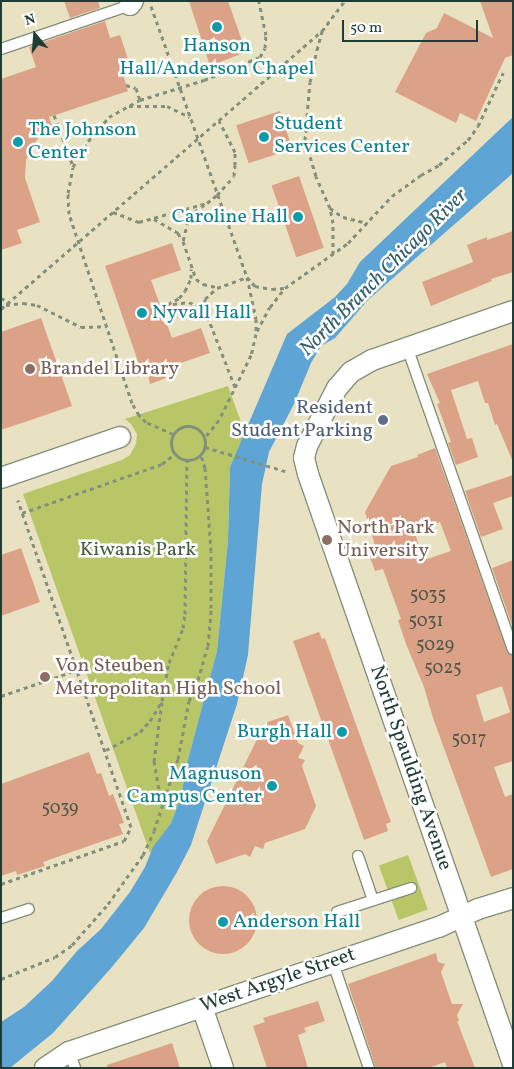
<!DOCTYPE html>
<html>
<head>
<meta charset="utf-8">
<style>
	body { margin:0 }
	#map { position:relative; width:514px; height:1069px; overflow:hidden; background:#e9e2c2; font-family:Vollkorn,serif }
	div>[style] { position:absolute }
	.green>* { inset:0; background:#b8c668; transform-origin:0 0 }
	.water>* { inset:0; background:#5ea5d5 }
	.building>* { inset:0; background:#dba287; transform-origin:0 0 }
	.round { border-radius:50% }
	.path>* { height:3px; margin-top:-1.5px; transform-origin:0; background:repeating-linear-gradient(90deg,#84907b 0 4px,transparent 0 8px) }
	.path>.ring { margin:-1.5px; padding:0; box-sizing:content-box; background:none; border:3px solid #84907b; border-radius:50% }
	.roads { filter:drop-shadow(1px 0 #84907b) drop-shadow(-1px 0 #84907b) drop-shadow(0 1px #84907b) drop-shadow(0 -1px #84907b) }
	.service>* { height:10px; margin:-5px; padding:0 5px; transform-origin:5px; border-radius:5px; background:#fff }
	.minor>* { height:20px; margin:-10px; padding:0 10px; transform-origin:10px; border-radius:10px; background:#fff }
	.dots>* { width:14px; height:14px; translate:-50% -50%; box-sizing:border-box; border:2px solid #fff; border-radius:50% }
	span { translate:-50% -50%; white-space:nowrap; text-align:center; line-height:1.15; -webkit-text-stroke:5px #fff; paint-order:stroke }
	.number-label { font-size:18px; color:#4e5649 }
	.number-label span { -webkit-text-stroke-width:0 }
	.culture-label { font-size:20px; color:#0d838f }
	.left { translate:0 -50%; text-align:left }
	.right { translate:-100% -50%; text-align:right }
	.education-label { font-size:20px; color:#785e54 }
	.service-label { font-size:20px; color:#4e5e75 }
	.park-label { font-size:20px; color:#455f41 }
	.street-label { font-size:20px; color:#1f3d34 }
	.water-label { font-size:21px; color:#35616c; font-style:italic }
	.frame { position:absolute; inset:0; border:2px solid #1f3d34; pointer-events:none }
	.north { position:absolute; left:10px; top:10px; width:50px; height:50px; -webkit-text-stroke:4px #fff; paint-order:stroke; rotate:342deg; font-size:14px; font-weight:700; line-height:20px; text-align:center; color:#1f3d34 }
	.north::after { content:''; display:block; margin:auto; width:18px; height:22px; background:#1f3d34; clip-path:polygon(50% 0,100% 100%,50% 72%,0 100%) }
	.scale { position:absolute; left:342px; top:20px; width:136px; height:22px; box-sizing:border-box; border:2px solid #1f3d34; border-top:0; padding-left:6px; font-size:15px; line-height:18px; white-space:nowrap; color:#1f3d34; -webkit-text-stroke:4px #fff; paint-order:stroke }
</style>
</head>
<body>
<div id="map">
	<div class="green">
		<i style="clip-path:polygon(228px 386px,245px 433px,230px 467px,228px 540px,217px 651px,187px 763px,181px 797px,171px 823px,150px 853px,23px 494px,122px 460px,130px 455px,136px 444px,137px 434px,131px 424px,125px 419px)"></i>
		<i style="left:408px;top:855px;width:58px;height:31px;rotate:70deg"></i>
	</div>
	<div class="water">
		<i style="clip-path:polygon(513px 117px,513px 173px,368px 300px,335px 338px,321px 346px,311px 363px,294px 404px,269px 452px,262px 484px,248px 655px,237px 704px,191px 845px,177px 872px,144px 928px,112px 967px,53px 1033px,10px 1068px,1px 1068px,1px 1022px,24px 1007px,52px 981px,77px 951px,101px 929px,130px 892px,145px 867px,153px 847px,171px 823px,181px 797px,187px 763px,217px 651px,228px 540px,230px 467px,287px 334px,335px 297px,347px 284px,360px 262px)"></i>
	</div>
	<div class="building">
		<i style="clip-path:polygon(64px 1px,98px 1px,100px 8px,70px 18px)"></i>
		<i style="clip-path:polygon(189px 1px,228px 1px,246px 52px,210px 66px)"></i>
		<i style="clip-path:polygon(480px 1px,513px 1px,513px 55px,505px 58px,476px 121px,460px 113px,456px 123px,395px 92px,426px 33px,437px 28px,444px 13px,493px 38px)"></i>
		<i style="clip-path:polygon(105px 21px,110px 38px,120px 35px,128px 59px,119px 62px,128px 91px,49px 117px,53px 129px,38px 138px,26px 160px,25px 178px,40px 222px,17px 230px,22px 243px,1px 250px,1px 79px,36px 67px,29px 47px)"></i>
		<i style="left:280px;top:111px;width:40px;height:46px;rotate:72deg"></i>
		<i style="left:299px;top:176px;width:76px;height:29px;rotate:71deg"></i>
		<i style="clip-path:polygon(513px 231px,513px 272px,491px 279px,492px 281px,431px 306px,422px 282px,473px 262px,467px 245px,487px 237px,487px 240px)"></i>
		<i style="clip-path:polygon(172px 243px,181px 270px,151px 280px,172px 338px,201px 328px,210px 353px,163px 369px,166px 378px,150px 384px,148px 375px,143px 376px,105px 266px)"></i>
		<i style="clip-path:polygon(41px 318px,72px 406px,1px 430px,1px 332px)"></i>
		<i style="clip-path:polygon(513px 344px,513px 462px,497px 424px,495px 425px,488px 403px,485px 403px,478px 381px,451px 390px,467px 439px,472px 438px,478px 457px,456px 465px,448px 443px,451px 442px,437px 404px,440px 403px,427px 374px)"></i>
		<i style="clip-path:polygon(evenodd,435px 448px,507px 651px,513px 656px,513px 711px,510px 712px,502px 686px,476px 695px,484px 722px,513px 711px,513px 761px,494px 767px,505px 797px,513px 794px,513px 869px,491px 877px,433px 718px,424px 687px,406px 644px,398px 620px,401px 619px,383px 569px,375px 571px,368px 552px,376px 549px,365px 512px,391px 466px,418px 457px,417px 455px,435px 448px,440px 522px,451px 551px,424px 560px,414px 531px,440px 522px)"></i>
		<i style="clip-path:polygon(513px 475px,513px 496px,493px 503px,503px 529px,481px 537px,465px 491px)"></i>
		<i style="clip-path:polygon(21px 548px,40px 602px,1px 616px,1px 555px)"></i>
		<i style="clip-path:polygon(513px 560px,513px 628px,492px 568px)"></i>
		<i style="clip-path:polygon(319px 632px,322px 639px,325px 638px,391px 822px,386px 824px,388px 831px,364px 840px,293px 641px)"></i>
		<i style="clip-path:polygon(288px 715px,298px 743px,304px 746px,298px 758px,305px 760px,302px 766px,316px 806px,305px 829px,265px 843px,263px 849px,255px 846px,250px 857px,245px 854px,216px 864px,207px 841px,265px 723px)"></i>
		<i style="clip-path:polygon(89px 752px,97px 774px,101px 773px,109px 796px,113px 794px,124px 823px,119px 824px,123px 834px,43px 862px,45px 866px,17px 875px,16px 871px,1px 876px,1px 784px)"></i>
		<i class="round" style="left:189px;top:886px;width:68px;height:68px"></i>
		<i style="clip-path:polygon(436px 953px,438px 962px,445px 964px,441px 972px,452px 1004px,463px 1004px,457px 1015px,459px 1021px,457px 1021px,475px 1068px,447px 1068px,445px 1062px,429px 1068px,376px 1068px,348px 984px)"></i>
		<i style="clip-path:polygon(318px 1001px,325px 1021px,304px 1028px,306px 1032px,298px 1035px,308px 1068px,267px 1068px,253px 1026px,265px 1022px,263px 1018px)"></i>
		<i style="clip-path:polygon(172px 1043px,180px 1068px,107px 1068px,107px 1065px)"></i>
	</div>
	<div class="path">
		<i style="left:151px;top:6px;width:288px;rotate:70.5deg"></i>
		<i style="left:247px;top:277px;width:43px;rotate:77.9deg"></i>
		<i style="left:256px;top:319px;width:15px;rotate:90deg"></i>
		<i style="left:256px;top:334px;width:22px;rotate:103deg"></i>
		<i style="left:251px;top:355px;width:72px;rotate:116.2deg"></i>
		<i style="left:219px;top:420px;width:22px;rotate:129deg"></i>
		<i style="left:126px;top:85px;width:10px;rotate:17deg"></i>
		<i style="left:136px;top:88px;width:13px;rotate:72deg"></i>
		<i style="left:129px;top:106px;width:38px"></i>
		<i style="left:167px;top:106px;width:25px;rotate:26deg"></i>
		<i style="left:54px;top:115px;width:54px;rotate:69.6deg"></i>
		<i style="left:204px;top:205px;width:11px;rotate:146deg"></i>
		<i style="left:195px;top:211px;width:12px;rotate:125deg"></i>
		<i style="left:188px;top:221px;width:21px;rotate:104deg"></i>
		<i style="left:183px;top:241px;width:40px;rotate:71.1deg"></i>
		<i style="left:196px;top:279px;width:9px;rotate:36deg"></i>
		<i style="left:203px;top:284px;width:13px;rotate:13deg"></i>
		<i style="left:330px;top:208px;width:16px;rotate:35deg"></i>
		<i style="left:343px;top:217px;width:25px;rotate:14deg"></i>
		<i style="left:113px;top:212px;width:28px;rotate:21deg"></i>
		<i style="left:139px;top:222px;width:71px;rotate:-15.6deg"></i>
		<i style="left:207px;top:203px;width:13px;rotate:-39deg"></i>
		<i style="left:217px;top:195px;width:25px;rotate:-48deg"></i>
		<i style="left:234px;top:176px;width:11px;rotate:-85deg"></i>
		<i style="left:235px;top:165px;width:13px;rotate:-90deg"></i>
		<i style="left:235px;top:152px;width:35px;rotate:-117deg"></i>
		<i style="left:154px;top:219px;width:28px;rotate:30deg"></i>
		<i style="left:178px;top:233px;width:8px;rotate:60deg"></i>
		<i style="left:333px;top:254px;width:31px;rotate:-90deg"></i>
		<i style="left:333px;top:223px;width:15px;rotate:-101deg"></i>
		<i style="left:330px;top:208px;width:35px;rotate:-114deg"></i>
		<i style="left:316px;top:176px;width:38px;rotate:-107deg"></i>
		<i style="left:305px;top:140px;width:58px;rotate:-85.1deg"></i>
		<i style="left:310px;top:82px;width:33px;rotate:-78deg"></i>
		<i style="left:317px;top:50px;width:20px;rotate:-75deg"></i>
		<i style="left:322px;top:31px;width:38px;rotate:-53deg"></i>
		<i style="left:1px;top:298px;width:9px;rotate:27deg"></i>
		<i style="left:173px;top:304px;width:16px;rotate:-7deg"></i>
		<i style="left:189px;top:302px;width:18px;rotate:27deg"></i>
		<i style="left:6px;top:305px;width:17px;rotate:-7deg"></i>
		<i style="left:23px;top:303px;width:14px;rotate:8deg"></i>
		<i style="left:37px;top:305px;width:49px;rotate:26.6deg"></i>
		<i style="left:81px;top:327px;width:25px;rotate:-2deg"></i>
		<i style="left:161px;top:308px;width:21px;rotate:-29deg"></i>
		<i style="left:179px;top:298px;width:9px;rotate:-49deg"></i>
		<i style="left:185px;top:291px;width:14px;rotate:-65deg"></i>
		<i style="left:191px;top:278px;width:9px;rotate:-90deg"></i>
		<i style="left:1px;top:309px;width:425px;rotate:-40.9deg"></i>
		<i style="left:257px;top:331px;width:27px;rotate:-62deg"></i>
		<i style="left:270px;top:307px;width:24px;rotate:-52deg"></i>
		<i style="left:285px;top:288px;width:77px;rotate:-35.5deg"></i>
		<i style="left:348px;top:243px;width:64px;rotate:-46.9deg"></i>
		<i style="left:392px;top:196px;width:36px;rotate:-36deg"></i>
		<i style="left:421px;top:175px;width:21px;rotate:-29deg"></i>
		<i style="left:439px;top:165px;width:38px;rotate:-41deg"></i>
		<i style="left:468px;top:140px;width:17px;rotate:-54deg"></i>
		<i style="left:478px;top:126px;width:59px;rotate:-64.7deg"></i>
		<i style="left:235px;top:387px;width:83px;rotate:-111.3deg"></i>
		<i style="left:205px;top:310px;width:11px;rotate:-90deg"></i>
		<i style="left:205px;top:299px;width:16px;rotate:-43deg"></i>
		<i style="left:217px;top:288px;width:32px;rotate:-20deg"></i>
		<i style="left:247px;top:277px;width:12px;rotate:48deg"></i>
		<i style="left:255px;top:286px;width:17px;rotate:10deg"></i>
		<i style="left:272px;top:289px;width:12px;rotate:-5deg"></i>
		<i class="ring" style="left:171px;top:426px;width:31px;height:31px"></i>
		<i style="left:173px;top:434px;width:30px;rotate:-156deg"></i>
		<i style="left:146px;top:422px;width:10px;rotate:-135deg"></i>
		<i style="left:139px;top:415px;width:14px;rotate:-120deg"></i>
		<i style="left:132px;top:403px;width:199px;rotate:-108.4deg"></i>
		<i style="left:69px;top:214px;width:21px;rotate:-93deg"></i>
		<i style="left:68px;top:193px;width:26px;rotate:-79deg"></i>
		<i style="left:73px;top:167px;width:22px;rotate:-63deg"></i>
		<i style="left:83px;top:147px;width:40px;rotate:-49deg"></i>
		<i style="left:109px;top:117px;width:35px;rotate:-29deg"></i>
		<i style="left:140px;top:100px;width:67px;rotate:-17.4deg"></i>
		<i style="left:204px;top:80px;width:61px;rotate:-22.3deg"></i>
		<i style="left:260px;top:57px;width:10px;rotate:-61deg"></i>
		<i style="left:265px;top:48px;width:13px;rotate:-86deg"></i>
		<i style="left:266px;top:35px;width:35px;rotate:-102deg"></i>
		<i style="left:205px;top:447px;width:87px;rotate:16.8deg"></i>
		<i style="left:22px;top:513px;width:148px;rotate:-19.3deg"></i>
		<i style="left:162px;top:464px;width:16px;rotate:-38deg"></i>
		<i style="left:1px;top:696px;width:80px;rotate:-18.9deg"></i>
		<i style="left:162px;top:702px;width:60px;rotate:97.7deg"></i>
		<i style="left:154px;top:761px;width:47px;rotate:80.1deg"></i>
		<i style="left:106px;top:750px;width:38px;rotate:-28deg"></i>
		<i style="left:140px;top:732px;width:15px;rotate:-48deg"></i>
		<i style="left:150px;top:721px;width:23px;rotate:-59deg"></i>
		<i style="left:162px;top:701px;width:39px;rotate:-80deg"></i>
		<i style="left:169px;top:663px;width:38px;rotate:-68deg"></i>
		<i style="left:183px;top:628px;width:14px;rotate:-82deg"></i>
		<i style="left:185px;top:614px;width:154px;rotate:-89.3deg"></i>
		<i style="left:1px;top:884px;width:130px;rotate:-19.3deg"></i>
		<i style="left:124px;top:841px;width:16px;rotate:-63deg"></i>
		<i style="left:131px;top:827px;width:346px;rotate:-109.1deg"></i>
		<i style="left:1px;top:979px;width:58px;rotate:-22.2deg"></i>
		<i style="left:55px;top:957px;width:21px;rotate:-35deg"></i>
		<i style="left:72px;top:945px;width:55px;rotate:-48.7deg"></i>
		<i style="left:108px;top:904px;width:60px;rotate:-54.5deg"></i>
		<i style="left:143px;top:855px;width:26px;rotate:-65deg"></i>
		<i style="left:154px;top:831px;width:76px;rotate:-71.6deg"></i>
		<i style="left:178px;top:759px;width:59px;rotate:-79.3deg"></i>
		<i style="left:189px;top:701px;width:23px;rotate:-67deg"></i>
		<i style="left:198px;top:680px;width:35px;rotate:-74deg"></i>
		<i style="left:208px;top:646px;width:38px;rotate:-85deg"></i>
		<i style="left:211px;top:608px;width:57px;rotate:-90deg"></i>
		<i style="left:211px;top:551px;width:83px;rotate:-94.1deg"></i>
		<i style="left:205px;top:468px;width:14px;rotate:-107deg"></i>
	</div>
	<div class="roads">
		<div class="service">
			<i style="left:1px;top:49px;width:136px;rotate:-18.8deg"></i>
			<i style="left:407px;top:347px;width:320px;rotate:70.7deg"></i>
			<i style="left:358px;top:856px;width:46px;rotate:71.2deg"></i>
			<i style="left:337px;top:912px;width:78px;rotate:-18deg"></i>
			<i style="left:1px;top:918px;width:29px;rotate:-18deg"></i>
			<i style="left:333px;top:963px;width:111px;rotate:71.1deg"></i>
			<i style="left:69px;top:1052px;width:17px;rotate:69deg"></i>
		</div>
		<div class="minor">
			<i style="left:130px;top:5px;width:5px;rotate:-53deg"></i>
			<i style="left:513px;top:311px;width:149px;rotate:160.8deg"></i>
			<i style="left:372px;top:360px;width:24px;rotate:150deg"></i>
			<i style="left:351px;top:372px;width:21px;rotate:131deg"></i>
			<i style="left:337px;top:388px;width:65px;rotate:117.3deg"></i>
			<i style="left:307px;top:446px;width:12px;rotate:104deg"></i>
			<i style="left:304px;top:458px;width:16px;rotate:76deg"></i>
			<i style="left:308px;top:474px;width:625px;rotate:70.84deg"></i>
			<i style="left:1px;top:478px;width:126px;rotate:-19deg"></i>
			<i style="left:202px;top:1007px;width:65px;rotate:71deg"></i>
			<i style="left:45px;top:1068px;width:29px;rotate:-34deg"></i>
			<i style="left:69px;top:1052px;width:391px;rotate:-18.7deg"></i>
			<i style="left:439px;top:927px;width:43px;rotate:-24.8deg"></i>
			<i style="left:478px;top:909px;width:37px;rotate:-17deg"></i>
		</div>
	</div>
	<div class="dots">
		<i style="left:217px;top:27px;background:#0f9aa8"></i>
		<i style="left:264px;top:137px;background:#0f9aa8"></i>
		<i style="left:18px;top:142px;background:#0f9aa8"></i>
		<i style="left:298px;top:217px;background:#0f9aa8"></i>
		<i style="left:142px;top:313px;background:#0f9aa8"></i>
		<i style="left:30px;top:369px;background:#8d6e63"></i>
		<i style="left:383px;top:420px;background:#5c6f8a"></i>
		<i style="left:327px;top:540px;background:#8d6e63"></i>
		<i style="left:45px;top:677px;background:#8d6e63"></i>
		<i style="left:342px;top:732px;background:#0f9aa8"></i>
		<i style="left:272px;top:786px;background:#0f9aa8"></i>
		<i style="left:223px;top:922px;background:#0f9aa8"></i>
	</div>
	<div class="number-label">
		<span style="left:428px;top:596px">5035</span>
		<span style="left:426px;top:622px">5031</span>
		<span style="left:435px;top:646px">5029</span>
		<span style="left:443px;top:669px">5025</span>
		<span style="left:469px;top:740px">5017</span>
		<span style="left:60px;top:809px">5039</span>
	</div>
	<div class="culture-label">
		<span style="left:217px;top:58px">Hanson<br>Hall/Anderson Chapel</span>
		<span class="left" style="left:274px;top:136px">Student<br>Services Center</span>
		<span class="left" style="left:28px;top:142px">The Johnson<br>Center</span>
		<span class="right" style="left:288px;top:217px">Caroline Hall</span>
		<span class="left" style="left:152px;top:313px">Nyvall Hall</span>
		<span class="right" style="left:332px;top:732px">Burgh Hall</span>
		<span class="right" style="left:262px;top:786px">Magnuson<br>Campus Center</span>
		<span class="left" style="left:233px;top:922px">Anderson Hall</span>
	</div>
	<div class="education-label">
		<span class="left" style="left:40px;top:369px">Brandel Library</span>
		<span class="left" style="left:337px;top:540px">North Park<br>University</span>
		<span class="left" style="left:55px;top:678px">Von Steuben<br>Metropolitan High School</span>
	</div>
	<div class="service-label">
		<span class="right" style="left:373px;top:420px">Resident<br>Student Parking</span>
	</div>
	<div class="park-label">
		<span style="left:138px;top:550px">Kiwanis Park</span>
	</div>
	<div class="street-label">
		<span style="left:410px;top:768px;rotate:71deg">North Spaulding Avenue</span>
		<span style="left:278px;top:981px;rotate:-19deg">West Argyle Street</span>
	</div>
	<div class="water-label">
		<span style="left:384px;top:273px;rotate:-45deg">North Branch Chicago River</span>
	</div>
	<div class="frame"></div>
	<div class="north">N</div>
	<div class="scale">50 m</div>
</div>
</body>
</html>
